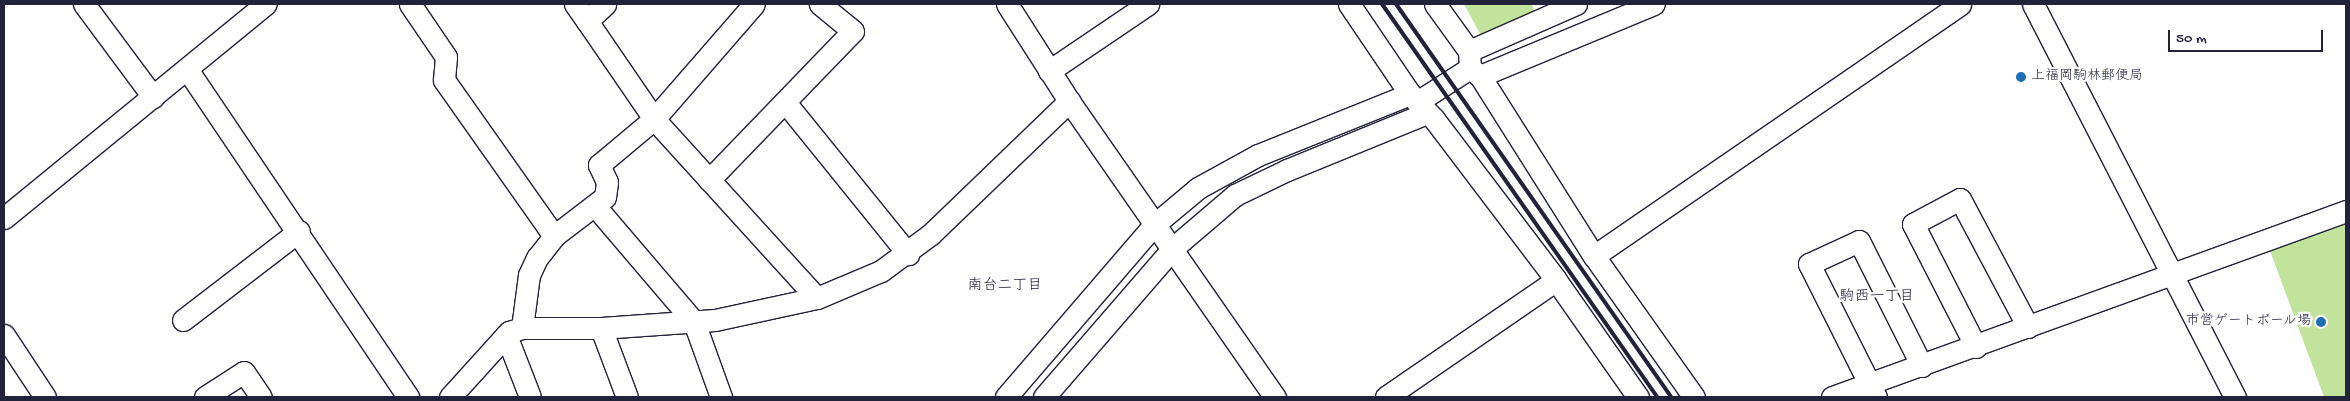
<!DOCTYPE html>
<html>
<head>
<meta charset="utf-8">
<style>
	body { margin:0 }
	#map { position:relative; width:2350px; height:401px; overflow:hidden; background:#fff; font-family:"Gochi Hand","Klee One",sans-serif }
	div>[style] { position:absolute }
	.green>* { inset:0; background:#c1e39c }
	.roads { filter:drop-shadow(1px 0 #22223b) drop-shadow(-1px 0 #22223b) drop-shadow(0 1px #22223b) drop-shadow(0 -1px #22223b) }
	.minor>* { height:21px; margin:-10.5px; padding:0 10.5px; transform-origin:10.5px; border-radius:10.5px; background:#fff }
	.rail>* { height:4px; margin:-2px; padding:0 2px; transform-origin:2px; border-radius:2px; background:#22223b }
	.dots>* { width:14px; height:14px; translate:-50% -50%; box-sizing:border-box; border:2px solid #fff; border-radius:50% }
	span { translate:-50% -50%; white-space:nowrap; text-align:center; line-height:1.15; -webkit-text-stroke:4.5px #fff; paint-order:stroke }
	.poi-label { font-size:14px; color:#22223b }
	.left { translate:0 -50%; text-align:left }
	.right { translate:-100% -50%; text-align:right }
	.neighbourhood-label { font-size:15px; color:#22223b }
	.frame { position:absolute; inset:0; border:5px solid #22223b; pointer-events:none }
	.scale { position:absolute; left:2168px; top:30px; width:155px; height:22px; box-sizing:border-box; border:2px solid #22223b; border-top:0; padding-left:6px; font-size:15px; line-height:18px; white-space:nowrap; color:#22223b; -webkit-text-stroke:4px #fff; paint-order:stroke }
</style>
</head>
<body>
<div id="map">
	<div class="green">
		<i style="clip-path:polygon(1464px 4px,1531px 4px,1536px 13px,1481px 36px)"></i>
		<i style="clip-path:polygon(2346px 220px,2346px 397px,2324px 397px,2269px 248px)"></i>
	</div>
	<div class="roads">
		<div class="minor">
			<i style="left:84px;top:4px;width:116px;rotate:53.4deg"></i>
			<i style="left:410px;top:4px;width:64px;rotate:55.8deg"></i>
			<i style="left:446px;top:57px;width:23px;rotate:95deg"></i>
			<i style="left:444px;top:80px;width:191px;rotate:54.8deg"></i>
			<i style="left:575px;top:4px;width:21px;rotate:55deg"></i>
			<i style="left:587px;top:21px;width:25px;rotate:-43deg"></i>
			<i style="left:1007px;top:4px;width:115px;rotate:57.4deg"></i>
			<i style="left:1069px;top:101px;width:361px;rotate:55.2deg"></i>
			<i style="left:1349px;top:4px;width:109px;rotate:55.9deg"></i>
			<i style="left:1410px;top:94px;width:35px;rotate:46deg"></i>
			<i style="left:1434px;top:119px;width:202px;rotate:52.8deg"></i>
			<i style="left:1556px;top:280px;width:143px;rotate:55deg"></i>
			<i style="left:1435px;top:4px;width:58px;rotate:54.1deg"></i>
			<i style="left:1469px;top:51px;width:17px;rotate:87deg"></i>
			<i style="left:1470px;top:68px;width:13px;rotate:39deg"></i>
			<i style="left:1480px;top:76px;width:213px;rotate:57.7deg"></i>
			<i style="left:1594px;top:256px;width:173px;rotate:54.7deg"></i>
			<i style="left:2033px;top:4px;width:442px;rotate:62.8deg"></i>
			<i style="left:587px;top:21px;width:119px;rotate:55.6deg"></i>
			<i style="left:654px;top:119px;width:242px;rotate:47.7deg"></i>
			<i style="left:1469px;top:51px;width:117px;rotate:-23.7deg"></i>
			<i style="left:187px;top:69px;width:396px;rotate:56deg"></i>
			<i style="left:1049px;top:71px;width:120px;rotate:-34.1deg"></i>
			<i style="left:1480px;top:76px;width:188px;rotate:-22.5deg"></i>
			<i style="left:785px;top:102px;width:196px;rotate:51deg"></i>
			<i style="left:1417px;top:102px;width:63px;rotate:-32.7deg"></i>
			<i style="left:709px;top:180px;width:207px;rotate:-46deg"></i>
			<i style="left:853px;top:31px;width:43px;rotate:-140.7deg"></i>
			<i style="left:595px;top:206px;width:153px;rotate:49.5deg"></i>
			<i style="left:694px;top:322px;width:80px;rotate:70.2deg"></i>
			<i style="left:4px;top:218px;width:338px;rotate:-39.3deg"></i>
			<i style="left:1594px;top:256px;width:444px;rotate:-34.5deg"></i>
			<i style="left:183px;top:320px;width:146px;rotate:-37.5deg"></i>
			<i style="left:522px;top:328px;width:53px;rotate:-82.5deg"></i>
			<i style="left:529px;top:275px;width:19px;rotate:-65deg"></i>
			<i style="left:537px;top:258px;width:28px;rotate:-52deg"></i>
			<i style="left:554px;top:236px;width:64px;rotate:-37.4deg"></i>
			<i style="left:605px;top:197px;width:15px;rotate:-82deg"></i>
			<i style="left:607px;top:182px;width:19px;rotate:-115deg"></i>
			<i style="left:599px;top:165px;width:72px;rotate:-39.9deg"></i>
			<i style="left:654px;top:119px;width:152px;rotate:-49deg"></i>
			<i style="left:601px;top:328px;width:74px;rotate:69.4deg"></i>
			<i style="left:4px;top:335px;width:74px;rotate:56.5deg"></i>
			<i style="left:506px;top:335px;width:66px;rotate:68.8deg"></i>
			<i style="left:1976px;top:347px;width:138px;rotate:-117.1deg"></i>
			<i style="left:1913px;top:224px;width:53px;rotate:-28deg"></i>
			<i style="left:1960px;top:199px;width:145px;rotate:62deg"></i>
			<i style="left:205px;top:397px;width:46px;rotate:-32.7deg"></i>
			<i style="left:244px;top:372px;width:30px;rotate:56deg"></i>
			<i style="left:450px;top:397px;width:88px;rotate:-47.8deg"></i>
			<i style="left:509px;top:332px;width:14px;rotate:-17deg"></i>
			<i style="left:522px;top:328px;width:79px"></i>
			<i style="left:601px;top:328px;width:114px;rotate:-4deg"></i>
			<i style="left:715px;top:320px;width:104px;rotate:-12.2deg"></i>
			<i style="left:817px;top:298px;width:69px;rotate:-22.9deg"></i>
			<i style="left:881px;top:271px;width:62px;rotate:-36.5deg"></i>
			<i style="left:931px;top:234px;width:192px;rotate:-43.9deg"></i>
			<i style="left:1006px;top:397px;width:228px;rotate:-49.3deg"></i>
			<i style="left:1155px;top:224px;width:56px;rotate:-39.9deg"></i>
			<i style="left:1198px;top:188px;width:68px;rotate:-28.8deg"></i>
			<i style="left:1258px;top:155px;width:164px;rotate:-21.9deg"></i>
			<i style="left:1044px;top:397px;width:197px;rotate:-49.1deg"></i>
			<i style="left:1173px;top:248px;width:82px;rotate:-40.5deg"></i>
			<i style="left:1235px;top:195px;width:58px;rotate:-25.7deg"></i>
			<i style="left:1287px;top:170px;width:151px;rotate:-22.2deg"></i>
			<i style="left:1386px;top:397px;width:206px;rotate:-34.5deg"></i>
			<i style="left:1832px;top:397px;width:547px;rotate:-19.89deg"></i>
			<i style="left:1876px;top:397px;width:149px;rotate:-116.7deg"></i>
			<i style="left:1809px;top:264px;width:55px;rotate:-24.7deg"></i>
			<i style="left:1859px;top:241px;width:140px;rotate:63.3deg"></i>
		</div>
	</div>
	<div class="rail">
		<i style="left:1382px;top:4px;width:480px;rotate:55deg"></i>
		<i style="left:1396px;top:4px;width:480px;rotate:55deg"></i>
	</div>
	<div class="dots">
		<i style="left:2021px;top:77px;background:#1f6fb2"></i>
		<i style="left:2321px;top:322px;background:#1f6fb2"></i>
	</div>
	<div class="poi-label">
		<span class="left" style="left:2031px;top:77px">上福岡駒林郵便局</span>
		<span class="right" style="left:2311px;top:322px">市営ゲートボール場</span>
	</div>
	<div class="neighbourhood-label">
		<span style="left:1005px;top:287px">南台二丁目</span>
		<span style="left:1877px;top:298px">駒西一丁目</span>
	</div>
	<div class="frame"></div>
	<div class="scale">50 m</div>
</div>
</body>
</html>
